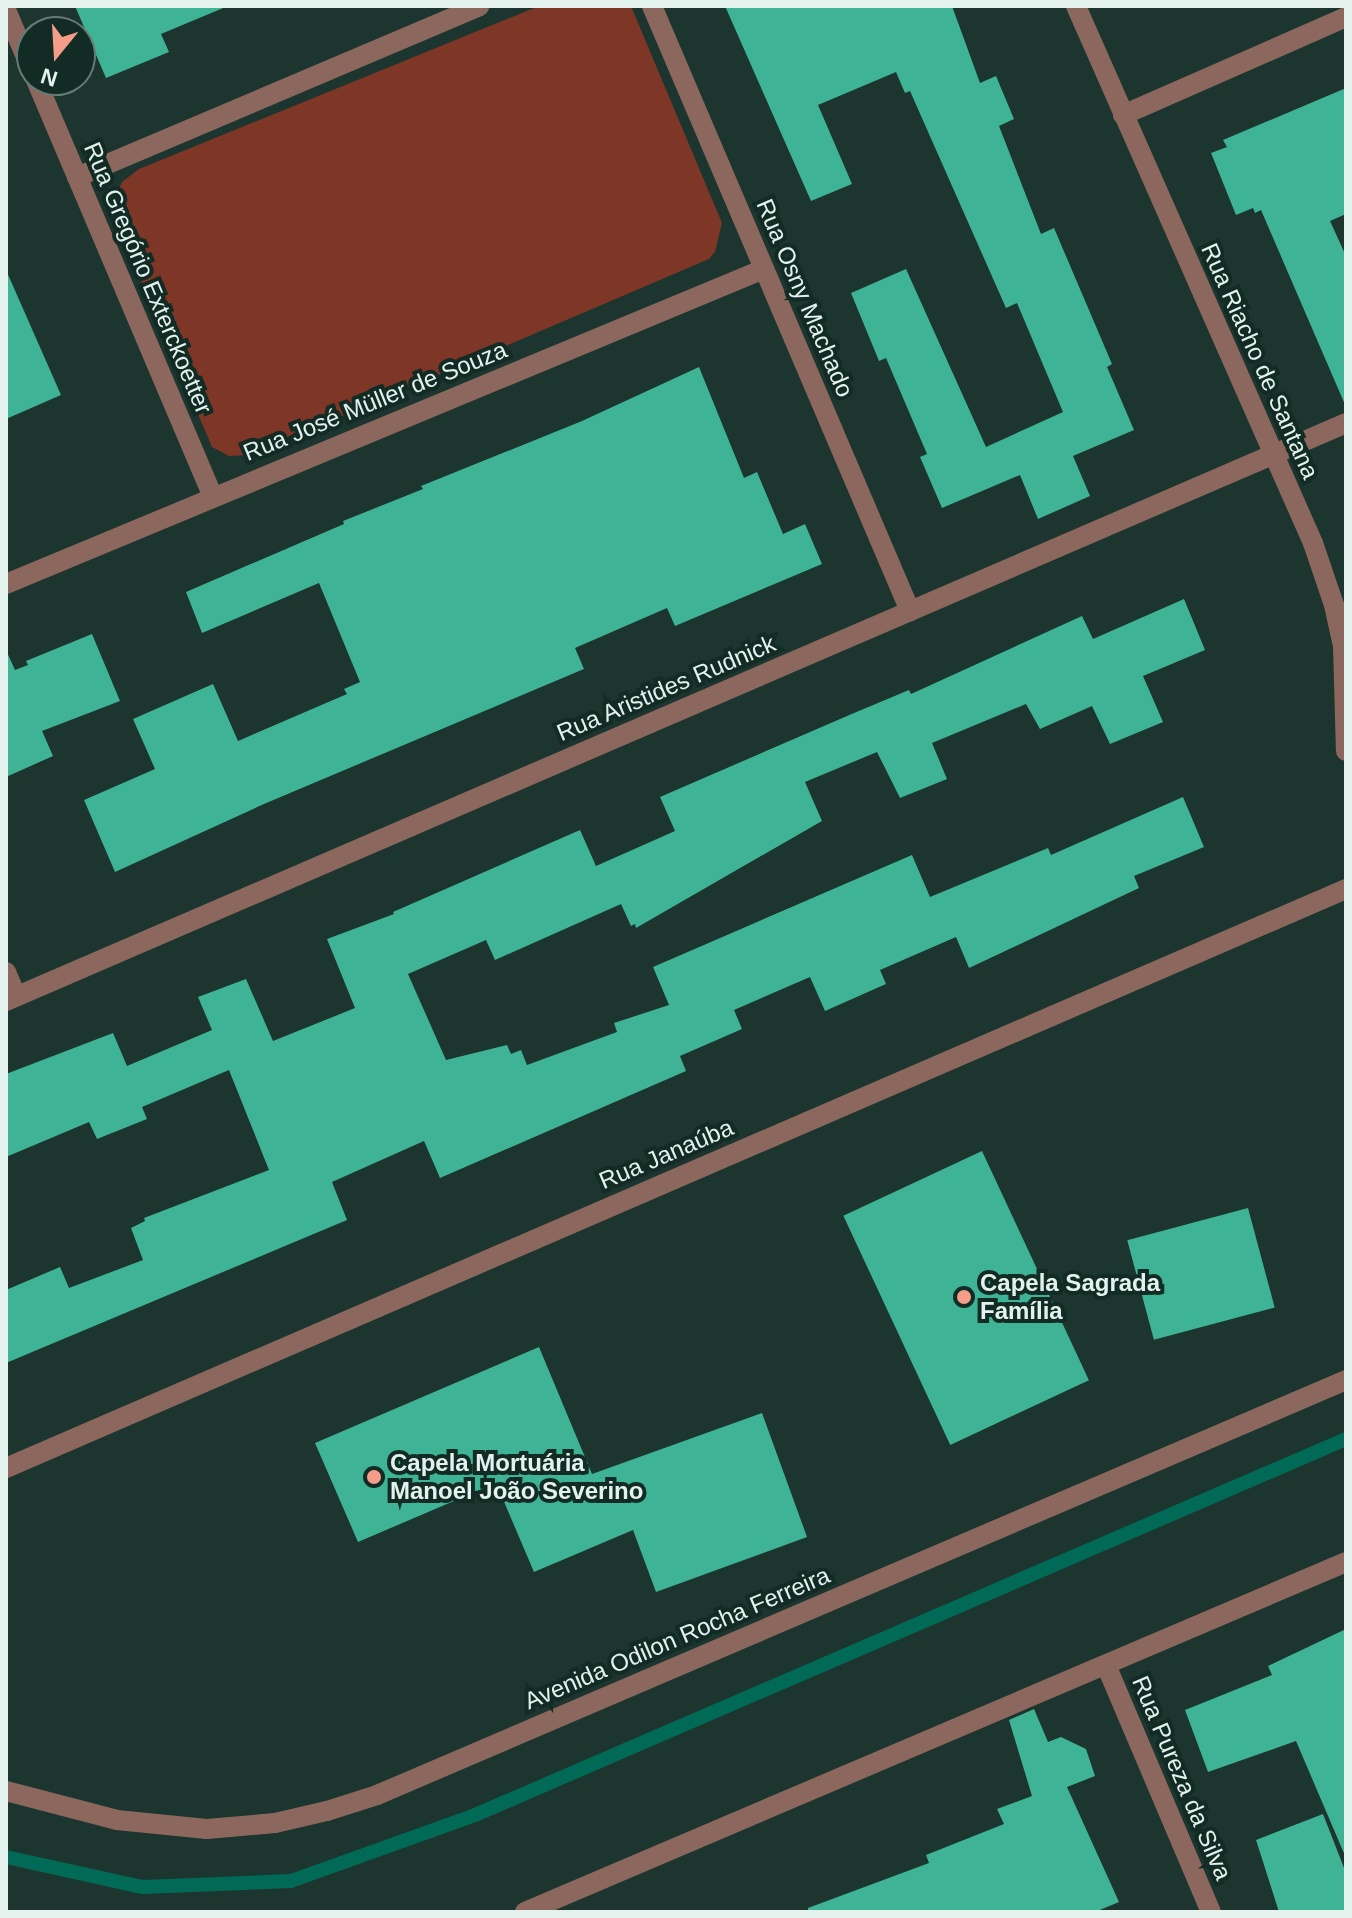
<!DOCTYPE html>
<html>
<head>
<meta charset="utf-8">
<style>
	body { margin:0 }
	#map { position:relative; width:1352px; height:1918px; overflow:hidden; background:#1c352e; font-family:Arial,sans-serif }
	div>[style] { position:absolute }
	.green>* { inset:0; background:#7e3627 }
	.stream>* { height:14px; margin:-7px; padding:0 7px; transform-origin:7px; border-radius:7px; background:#006a56 }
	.building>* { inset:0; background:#3eb396; transform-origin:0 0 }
	.minor>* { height:20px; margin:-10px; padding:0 10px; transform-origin:10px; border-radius:10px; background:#8c675e }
	.tertiary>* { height:20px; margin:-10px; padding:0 10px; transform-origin:10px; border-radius:10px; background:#8c675e }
	.dots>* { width:22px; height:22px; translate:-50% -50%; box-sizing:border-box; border:4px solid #122b24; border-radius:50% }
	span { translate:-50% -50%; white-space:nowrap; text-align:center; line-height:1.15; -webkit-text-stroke:8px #122b24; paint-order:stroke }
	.street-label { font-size:24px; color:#e3f2ed }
	.poi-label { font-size:24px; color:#e3f2ed; font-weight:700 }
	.left { translate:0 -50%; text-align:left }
	.frame { position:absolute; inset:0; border:8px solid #e3f2ed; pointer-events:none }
	.north { position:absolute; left:16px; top:16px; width:80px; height:80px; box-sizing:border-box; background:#122b24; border:2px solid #667b74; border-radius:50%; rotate:198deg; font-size:22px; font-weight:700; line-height:32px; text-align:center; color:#e3f2ed }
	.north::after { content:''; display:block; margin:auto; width:28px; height:36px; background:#f49e8a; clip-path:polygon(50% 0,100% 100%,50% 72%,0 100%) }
</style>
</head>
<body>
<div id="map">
	<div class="green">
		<i style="clip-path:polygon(539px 6px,631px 6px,722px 223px,715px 252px,709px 259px,251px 455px,229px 456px,212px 447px,117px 223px,114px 201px,122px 182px,139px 169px)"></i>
	</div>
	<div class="stream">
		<i style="left:6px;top:1857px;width:140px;rotate:12.4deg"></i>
		<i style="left:143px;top:1887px;width:148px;rotate:-2.3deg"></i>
		<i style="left:291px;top:1881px;width:195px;rotate:-19.7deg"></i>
		<i style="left:475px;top:1815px;width:949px;rotate:-23.35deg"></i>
	</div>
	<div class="building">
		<i style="clip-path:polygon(75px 6px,228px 6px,161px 34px,169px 52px,106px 78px)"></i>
		<i style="clip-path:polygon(725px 6px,952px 6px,980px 83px,996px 76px,1014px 119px,999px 126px,1041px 234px,1054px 228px,1112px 364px,1107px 367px,1134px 430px,1073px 456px,1090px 496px,1038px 519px,1020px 475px,942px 508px,920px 457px,927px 454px,886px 358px,879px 361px,851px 293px,906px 269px,986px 447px,1063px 412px,1017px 303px,1006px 308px,910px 91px,905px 93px,896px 72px,818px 105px,852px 184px,811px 201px)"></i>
		<i style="clip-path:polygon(1346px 88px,1346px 214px,1330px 221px,1346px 256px,1346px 407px,1261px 210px,1255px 213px,1253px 208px,1236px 215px,1211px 153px,1227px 147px,1223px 140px)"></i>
		<i style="clip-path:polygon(6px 270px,61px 395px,6px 419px)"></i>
		<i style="clip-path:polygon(699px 367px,744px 478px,757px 472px,783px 534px,805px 524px,822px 564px,675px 626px,667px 608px,575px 648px,584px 669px,264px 804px,115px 872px,84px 800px,155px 769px,133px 719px,213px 684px,238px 741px,347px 694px,344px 689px,360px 682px,319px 583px,202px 633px,186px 592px,344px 524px,343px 521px,423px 489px,421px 486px,582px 421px)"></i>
		<i style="clip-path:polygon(1184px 599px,1205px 650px,1143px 676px,1163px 722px,1110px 744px,1092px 706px,1040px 729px,1026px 704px,932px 743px,947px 779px,900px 798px,877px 752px,805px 782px,822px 821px,636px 928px,635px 924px,631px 926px,621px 904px,495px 960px,486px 940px,408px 974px,446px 1060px,507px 1045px,511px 1054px,521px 1050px,527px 1065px,617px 1032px,614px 1023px,669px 1005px,653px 967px,912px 855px,930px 897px,1048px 848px,1051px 855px,1183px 797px,1204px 847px,1134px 876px,1139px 888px,969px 968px,956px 937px,880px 970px,886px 984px,825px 1011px,810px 977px,734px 1010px,742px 1029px,680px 1056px,686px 1071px,440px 1178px,424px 1141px,332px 1182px,347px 1220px,6px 1363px,6px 1290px,60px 1267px,69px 1288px,143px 1260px,131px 1228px,145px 1221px,144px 1218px,269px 1170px,229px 1070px,142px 1107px,147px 1119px,97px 1139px,89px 1122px,6px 1157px,6px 1074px,113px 1033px,127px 1066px,212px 1030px,198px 997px,246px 979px,273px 1041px,355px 1008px,327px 939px,394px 914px,393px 912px,580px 830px,596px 866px,675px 831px,660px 797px,854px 713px,909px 690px,911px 694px,1082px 616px,1093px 639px)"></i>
		<i style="clip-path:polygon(92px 634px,120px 701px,42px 731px,53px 756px,6px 777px,6px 650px,15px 670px,28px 665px,26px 661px)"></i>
		<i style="left:982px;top:1151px;width:253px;height:153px;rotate:65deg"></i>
		<i style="left:1248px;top:1208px;width:103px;height:125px;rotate:75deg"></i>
		<i style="clip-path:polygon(539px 1347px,592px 1474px,762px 1413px,807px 1537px,656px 1592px,633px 1530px,534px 1572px,496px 1483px,358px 1542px,315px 1443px)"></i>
		<i style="clip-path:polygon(1346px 1629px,1346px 1858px,1296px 1741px,1208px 1772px,1185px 1710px,1272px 1675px,1268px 1666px)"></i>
		<i style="clip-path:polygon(1034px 1709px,1048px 1742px,1061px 1737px,1086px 1749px,1095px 1776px,1067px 1787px,1119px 1902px,1095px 1912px,808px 1912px,808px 1908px,929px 1863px,926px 1855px,1004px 1824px,997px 1809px,1032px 1796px,1009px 1720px)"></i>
		<i style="clip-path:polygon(1323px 1814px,1346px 1873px,1346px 1912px,1279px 1912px,1256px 1840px)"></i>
	</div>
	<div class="minor">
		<i style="left:652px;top:6px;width:658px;rotate:66.9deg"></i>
		<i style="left:6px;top:10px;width:66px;rotate:66.9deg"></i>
		<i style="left:36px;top:80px;width:452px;rotate:67deg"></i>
		<i style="left:1123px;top:115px;width:244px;rotate:-23.7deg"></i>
		<i style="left:77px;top:177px;width:437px;rotate:-23deg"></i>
		<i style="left:6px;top:584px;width:821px;rotate:-22.57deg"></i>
		<i style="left:6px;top:972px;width:26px;rotate:67deg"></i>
		<i style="left:6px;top:1001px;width:1459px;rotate:-23.33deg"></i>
		<i style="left:6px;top:1468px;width:1460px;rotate:-23.37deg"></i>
		<i style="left:1106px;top:1665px;width:268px;rotate:67deg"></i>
		<i style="left:6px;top:1791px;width:115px;rotate:14.6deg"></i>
		<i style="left:117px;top:1820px;width:90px;rotate:5.7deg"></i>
		<i style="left:207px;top:1829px;width:68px;rotate:-5deg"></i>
		<i style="left:275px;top:1823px;width:53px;rotate:-13deg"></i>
		<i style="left:327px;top:1811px;width:52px;rotate:-17.7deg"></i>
		<i style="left:377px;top:1795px;width:1054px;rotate:-23.18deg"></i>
		<i style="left:525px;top:1912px;width:892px;rotate:-23.09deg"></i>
	</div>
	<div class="tertiary">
		<i style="left:1076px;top:6px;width:587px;rotate:66.19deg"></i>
		<i style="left:1313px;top:543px;width:65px;rotate:71.3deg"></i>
		<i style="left:1334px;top:605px;width:42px;rotate:77.6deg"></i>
		<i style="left:1343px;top:646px;width:105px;rotate:88.4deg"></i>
	</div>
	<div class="dots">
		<i style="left:964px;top:1297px;background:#f49e8a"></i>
		<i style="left:374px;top:1477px;background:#f49e8a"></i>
	</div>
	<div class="street-label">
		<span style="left:148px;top:278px;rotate:67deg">Rua Gregório Exterckoetter</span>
		<span style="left:805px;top:298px;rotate:67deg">Rua Osny Machado</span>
		<span style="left:1260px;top:361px;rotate:66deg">Rua Riacho de Santana</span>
		<span style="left:375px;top:401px;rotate:-22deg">Rua José Müller de Souza</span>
		<span style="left:666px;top:688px;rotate:-23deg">Rua Aristides Rudnick</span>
		<span style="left:666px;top:1154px;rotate:-23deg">Rua Janaúba</span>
		<span style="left:677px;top:1638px;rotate:-23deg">Avenida Odilon Rocha Ferreira</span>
		<span style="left:1182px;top:1778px;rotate:67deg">Rua Pureza da Silva</span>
	</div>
	<div class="poi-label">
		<span class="left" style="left:980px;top:1297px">Capela Sagrada<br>Família</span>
		<span class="left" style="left:390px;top:1477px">Capela Mortuária<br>Manoel João Severino</span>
	</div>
	<div class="frame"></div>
	<div class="north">N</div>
</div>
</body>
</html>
